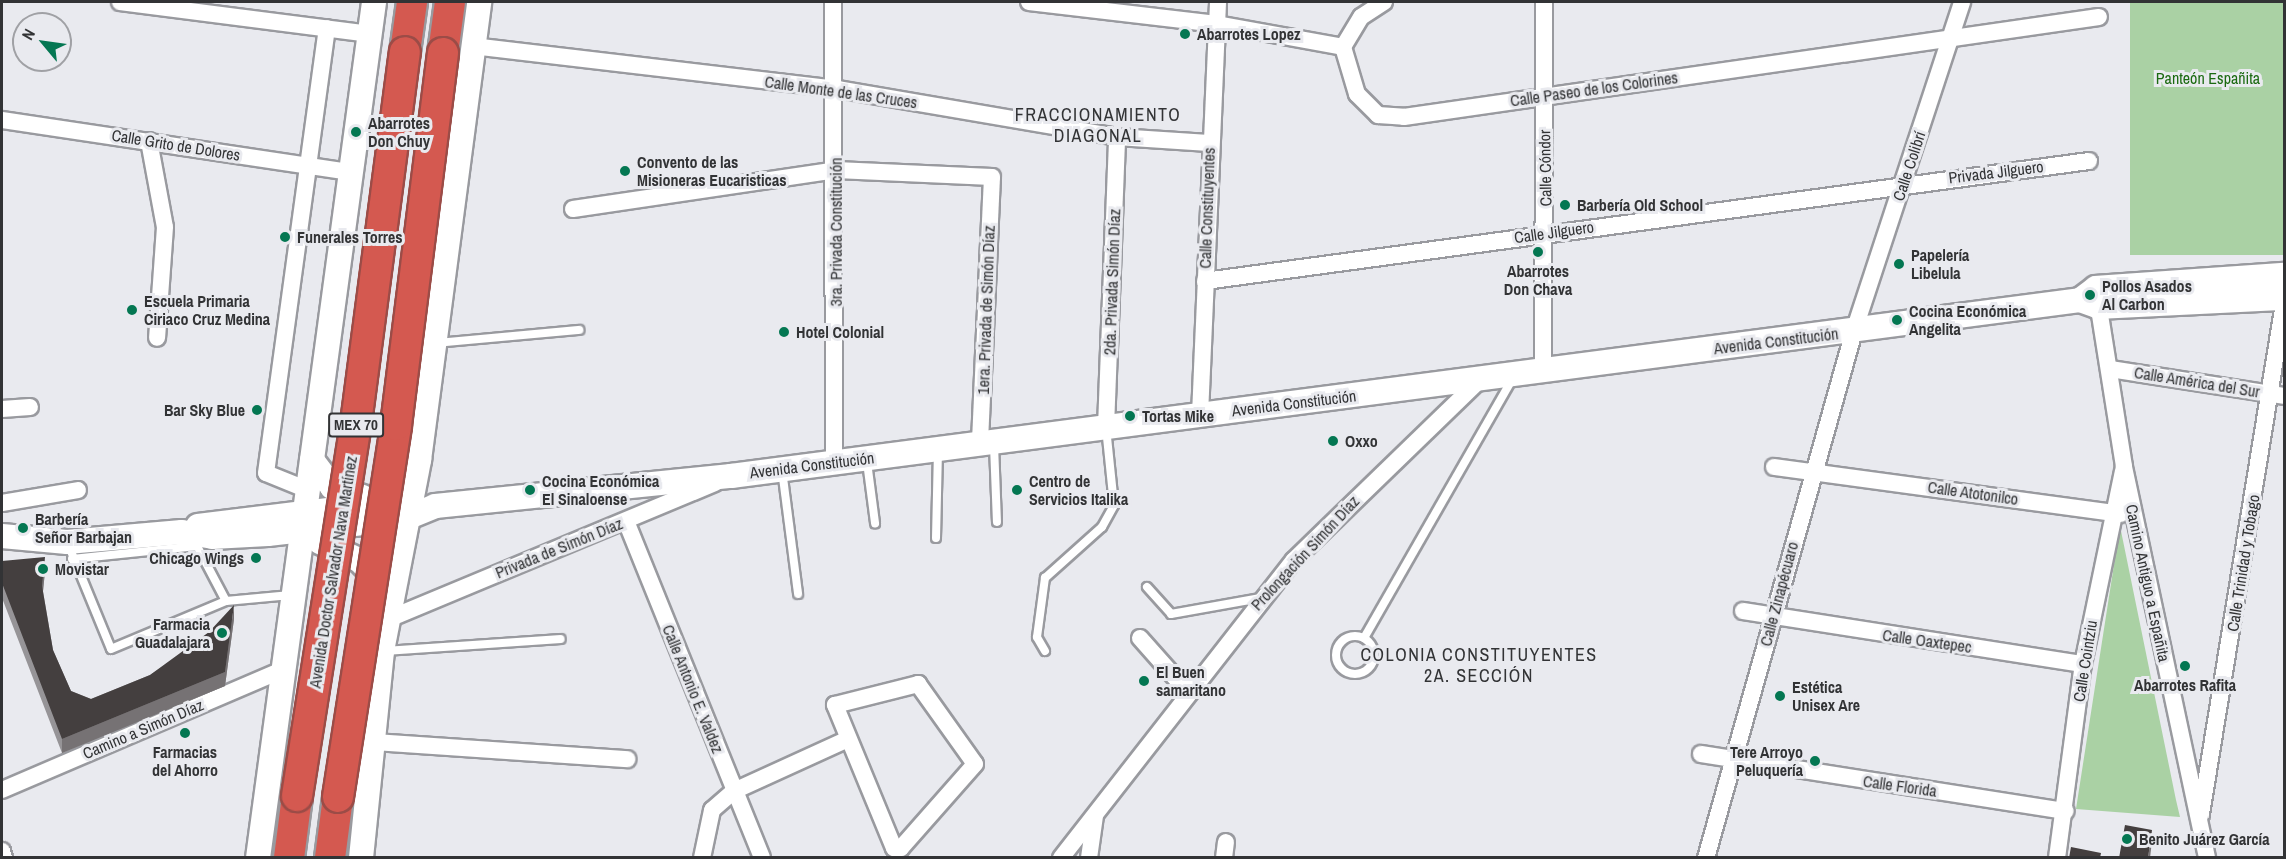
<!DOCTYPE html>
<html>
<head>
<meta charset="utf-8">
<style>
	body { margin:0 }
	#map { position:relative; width:2286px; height:859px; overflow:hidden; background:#e9eaef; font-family:"Archivo Narrow",sans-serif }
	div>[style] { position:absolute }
	.green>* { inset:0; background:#aad1a4; transform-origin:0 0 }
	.roads { filter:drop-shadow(2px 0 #999a9f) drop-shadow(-2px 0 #999a9f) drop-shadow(0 2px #999a9f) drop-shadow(0 -2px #999a9f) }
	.service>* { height:8px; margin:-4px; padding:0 4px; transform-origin:4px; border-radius:4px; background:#fff }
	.service>.ring { margin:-4px; padding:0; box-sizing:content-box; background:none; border:8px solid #fff; border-radius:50% }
	.minor>* { height:16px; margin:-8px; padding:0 8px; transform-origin:8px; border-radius:8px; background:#fff }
	.secondary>* { height:24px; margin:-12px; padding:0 12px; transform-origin:12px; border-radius:12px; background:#fff }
	.motorway>* { height:30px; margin:-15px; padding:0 15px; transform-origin:15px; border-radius:15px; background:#d45950 }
	.bridges { filter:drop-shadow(2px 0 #9b4c47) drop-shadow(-2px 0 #9b4c47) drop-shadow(0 2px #9b4c47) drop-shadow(0 -2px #9b4c47) }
	.motorway-bridge>* { height:30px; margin:-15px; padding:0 15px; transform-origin:15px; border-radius:15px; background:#d45950 }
	.wall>* { inset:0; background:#969497 }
	.shaded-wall>* { inset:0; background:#767274 }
	.building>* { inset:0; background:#443f3f }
	.dots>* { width:16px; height:16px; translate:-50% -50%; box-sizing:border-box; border:3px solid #e9eaef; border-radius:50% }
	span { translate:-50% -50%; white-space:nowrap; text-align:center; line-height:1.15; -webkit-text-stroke:6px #e9eaef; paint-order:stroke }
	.shield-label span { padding:2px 4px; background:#e9eaef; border:2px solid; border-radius:4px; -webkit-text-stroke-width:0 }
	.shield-label { font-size:15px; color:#323335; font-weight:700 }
	.poi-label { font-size:16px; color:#323335; font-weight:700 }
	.left { translate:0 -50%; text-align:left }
	.right { translate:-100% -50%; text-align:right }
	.park-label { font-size:16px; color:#1b6a11 }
	.street-label { font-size:16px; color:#323335 }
	.neighbourhood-label { font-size:18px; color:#323335; letter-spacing:1.5px }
	.frame { position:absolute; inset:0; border:3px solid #323335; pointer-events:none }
	.north { position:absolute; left:12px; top:12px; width:60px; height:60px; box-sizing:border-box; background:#e9eaef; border:2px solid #a0a1a5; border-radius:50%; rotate:299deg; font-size:16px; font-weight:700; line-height:24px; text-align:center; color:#323335 }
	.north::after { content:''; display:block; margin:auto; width:21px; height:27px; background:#047752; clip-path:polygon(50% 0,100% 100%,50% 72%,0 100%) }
</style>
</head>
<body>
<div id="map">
	<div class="green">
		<i style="left:2130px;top:2px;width:154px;height:253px"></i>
		<i style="clip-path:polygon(2120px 526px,2176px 800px,2180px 817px,2076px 809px)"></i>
	</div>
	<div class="roads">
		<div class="service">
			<i style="left:436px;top:343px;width:144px;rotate:-5.2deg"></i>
			<i style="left:994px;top:445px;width:77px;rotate:87.8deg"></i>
			<i style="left:867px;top:462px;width:62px;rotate:82.5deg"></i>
			<i style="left:782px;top:470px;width:125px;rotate:82.6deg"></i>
			<i style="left:936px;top:538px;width:86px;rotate:-88.7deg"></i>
			<i style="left:68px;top:544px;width:113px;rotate:67.7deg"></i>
			<i style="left:111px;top:649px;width:125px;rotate:-22.7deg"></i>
			<i style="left:226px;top:601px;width:65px;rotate:-5.3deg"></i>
			<i style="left:72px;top:559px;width:126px;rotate:-5.9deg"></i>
			<i style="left:197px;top:546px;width:62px;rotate:62.2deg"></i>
			<i style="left:1147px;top:587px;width:36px;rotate:48deg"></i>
			<i style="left:1171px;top:614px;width:91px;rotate:-10.1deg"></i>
			<i class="ring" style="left:1336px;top:636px;width:30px;height:30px"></i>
			<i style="left:1364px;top:638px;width:300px;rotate:-60.2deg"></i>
			<i style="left:385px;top:651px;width:176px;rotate:-3.9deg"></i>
			<i style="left:1045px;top:651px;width:16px;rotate:-120deg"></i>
			<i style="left:1037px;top:637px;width:60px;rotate:-82.3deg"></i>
			<i style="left:1045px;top:578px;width:76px;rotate:-41.8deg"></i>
			<i style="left:1102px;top:527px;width:25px;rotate:-61deg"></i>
			<i style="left:1114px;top:505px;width:77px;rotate:-95.9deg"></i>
		</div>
		<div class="minor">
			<i style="left:120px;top:2px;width:252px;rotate:7.3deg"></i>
			<i style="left:833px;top:2px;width:460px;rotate:89.9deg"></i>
			<i style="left:1029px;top:2px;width:189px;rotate:6.7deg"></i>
			<i style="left:1217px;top:24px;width:128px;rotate:10.3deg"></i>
			<i style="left:1384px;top:2px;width:27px;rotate:147deg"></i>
			<i style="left:1361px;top:17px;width:35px;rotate:121deg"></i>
			<i style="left:1343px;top:47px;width:49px;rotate:73.4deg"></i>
			<i style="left:1357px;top:94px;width:30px;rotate:45deg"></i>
			<i style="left:1378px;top:115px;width:26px;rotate:4deg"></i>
			<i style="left:1404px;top:117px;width:702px;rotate:-8.19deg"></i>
			<i style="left:472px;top:46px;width:368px;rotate:6.7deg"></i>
			<i style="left:837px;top:89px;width:284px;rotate:9.7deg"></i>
			<i style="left:1117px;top:137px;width:92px;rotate:3.7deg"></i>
			<i style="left:2px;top:120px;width:351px;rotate:8.5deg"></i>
			<i style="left:149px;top:141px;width:87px;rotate:79.5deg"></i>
			<i style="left:165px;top:227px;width:111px;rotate:94.1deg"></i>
			<i style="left:573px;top:209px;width:266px;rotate:-8.4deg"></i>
			<i style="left:836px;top:170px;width:156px;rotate:2.6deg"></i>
			<i style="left:992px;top:177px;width:267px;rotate:92.6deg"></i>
			<i style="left:1205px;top:281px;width:892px;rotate:-7.73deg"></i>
			<i style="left:2097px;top:296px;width:173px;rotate:81deg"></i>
			<i style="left:2124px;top:467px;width:400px;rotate:78deg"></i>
			<i style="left:2110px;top:369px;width:176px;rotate:8.8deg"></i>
			<i style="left:1543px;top:371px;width:369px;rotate:-89.8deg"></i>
			<i style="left:2px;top:409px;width:28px;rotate:-4deg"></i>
			<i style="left:1200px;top:415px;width:413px;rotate:-87.5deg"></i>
			<i style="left:1106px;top:427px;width:290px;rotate:-87.8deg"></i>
			<i style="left:1774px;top:467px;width:350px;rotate:7.7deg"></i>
			<i style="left:308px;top:490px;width:45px;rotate:-158deg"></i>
			<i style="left:266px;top:473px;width:449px;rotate:-82.2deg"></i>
			<i style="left:2px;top:503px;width:77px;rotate:-9.7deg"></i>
			<i style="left:626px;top:521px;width:363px;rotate:68deg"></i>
			<i style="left:1743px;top:611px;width:344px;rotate:8.9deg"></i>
			<i style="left:386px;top:620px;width:356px;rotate:-22.6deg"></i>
			<i style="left:1140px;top:638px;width:72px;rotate:48.4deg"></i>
			<i style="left:918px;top:684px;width:98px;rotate:54.5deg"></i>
			<i style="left:975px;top:764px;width:112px;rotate:131.4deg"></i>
			<i style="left:901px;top:848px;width:7px;rotate:180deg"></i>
			<i style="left:894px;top:848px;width:155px;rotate:-112.4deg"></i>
			<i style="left:835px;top:705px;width:86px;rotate:-14.2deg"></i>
			<i style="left:375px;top:742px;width:253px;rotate:3.9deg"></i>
			<i style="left:1701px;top:754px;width:369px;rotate:8.9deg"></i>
			<i style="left:2px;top:790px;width:307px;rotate:-23.2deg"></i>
			<i style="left:2201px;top:814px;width:518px;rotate:-80.77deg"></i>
			<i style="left:2px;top:851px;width:7px;rotate:74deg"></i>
			<i style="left:702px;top:858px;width:49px;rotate:-78.2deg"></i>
			<i style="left:712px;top:810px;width:29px;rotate:-41deg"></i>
			<i style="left:734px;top:791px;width:123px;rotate:-24.5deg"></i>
			<i style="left:1061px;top:858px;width:378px;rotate:-52deg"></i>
			<i style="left:1294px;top:560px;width:260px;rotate:-44.1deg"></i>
			<i style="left:1089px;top:858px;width:42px;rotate:-81.9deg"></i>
			<i style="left:1224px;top:858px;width:16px;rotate:-83deg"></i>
			<i style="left:1706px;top:858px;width:547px;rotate:-74.31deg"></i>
			<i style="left:1854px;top:331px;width:346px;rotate:-71.8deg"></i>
			<i style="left:2057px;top:858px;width:196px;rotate:-82.4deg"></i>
			<i style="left:2083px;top:664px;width:197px;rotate:-78.3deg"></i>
		</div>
		<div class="secondary">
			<i style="left:2080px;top:300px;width:20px;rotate:-37deg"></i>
			<i style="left:2096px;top:288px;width:188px;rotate:-4deg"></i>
			<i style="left:312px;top:460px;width:34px;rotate:53deg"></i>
			<i style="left:332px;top:487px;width:32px;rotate:18deg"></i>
			<i style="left:198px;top:526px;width:205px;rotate:-7deg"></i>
			<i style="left:2px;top:536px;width:65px;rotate:5.3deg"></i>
			<i style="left:67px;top:542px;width:115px;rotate:-5deg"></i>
			<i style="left:182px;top:532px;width:30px;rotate:9deg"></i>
			<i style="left:212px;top:537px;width:56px;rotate:-3.1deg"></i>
			<i style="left:268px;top:534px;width:139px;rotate:-6.6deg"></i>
			<i style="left:406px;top:518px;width:31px;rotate:-22deg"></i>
			<i style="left:435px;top:506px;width:298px;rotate:-5.8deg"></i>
			<i style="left:731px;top:476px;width:1360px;rotate:-7.43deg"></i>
			<i style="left:2080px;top:300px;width:20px;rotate:20deg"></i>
			<i style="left:2099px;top:307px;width:185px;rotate:-2.8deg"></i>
			<i style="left:320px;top:542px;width:43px;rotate:24.8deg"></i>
			<i style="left:359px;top:560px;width:32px;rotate:46deg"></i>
			<i style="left:258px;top:858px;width:864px;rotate:-82.28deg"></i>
			<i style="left:361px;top:858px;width:208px;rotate:-84.2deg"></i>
			<i style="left:382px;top:651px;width:195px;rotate:-79deg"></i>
			<i style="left:419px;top:460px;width:462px;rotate:-82.5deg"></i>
		</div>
		<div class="motorway">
			<i style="left:405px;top:52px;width:50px;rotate:-82deg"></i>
			<i style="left:443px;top:53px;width:51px;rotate:-82.2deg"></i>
			<i style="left:289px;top:858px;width:63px;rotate:-82.6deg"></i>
			<i style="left:330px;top:858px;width:62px;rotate:-82.5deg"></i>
		</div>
	</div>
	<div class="bridges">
		<div class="motorway-bridge">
			<i style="left:297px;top:796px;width:378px;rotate:-81deg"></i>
			<i style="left:356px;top:423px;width:374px;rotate:-82.5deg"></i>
			<i style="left:338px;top:797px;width:376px;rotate:-81.1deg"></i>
			<i style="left:396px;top:425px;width:375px;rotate:-82.8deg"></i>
		</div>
	</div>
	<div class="wall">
		<i style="clip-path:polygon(2px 561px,45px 571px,43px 591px,53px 650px,71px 691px,91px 699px,150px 675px,234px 619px,225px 686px,62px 753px,2px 598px)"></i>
	</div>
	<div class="shaded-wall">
		<i style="clip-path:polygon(45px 557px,45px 571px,42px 601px,42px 586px)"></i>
		<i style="clip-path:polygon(234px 605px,234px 619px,225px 686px,62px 753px,62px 739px,225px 672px)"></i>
		<i style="clip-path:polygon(2152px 830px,2152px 841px,2150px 858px,2148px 858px)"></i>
	</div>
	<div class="building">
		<i style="clip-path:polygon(45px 557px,42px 586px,53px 650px,71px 691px,91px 699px,150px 675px,209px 632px,234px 605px,225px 672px,62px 739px,2px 583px,2px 561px)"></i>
		<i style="clip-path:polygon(2125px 825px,2152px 830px,2148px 858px,2119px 858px)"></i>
		<i style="clip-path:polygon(2071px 847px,2101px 853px,2100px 858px,2069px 858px)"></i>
	</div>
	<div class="dots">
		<i style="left:1185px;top:34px;background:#047752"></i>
		<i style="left:356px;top:132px;background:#047752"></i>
		<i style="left:625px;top:171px;background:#047752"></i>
		<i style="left:1565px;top:205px;background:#047752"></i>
		<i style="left:285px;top:237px;background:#047752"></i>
		<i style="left:1538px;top:252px;background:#047752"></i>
		<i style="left:1899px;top:264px;background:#047752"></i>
		<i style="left:2090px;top:295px;background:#047752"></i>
		<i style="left:132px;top:310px;background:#047752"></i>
		<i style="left:1897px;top:320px;background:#047752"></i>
		<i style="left:784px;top:332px;background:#047752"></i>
		<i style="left:257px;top:410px;background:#047752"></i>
		<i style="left:1130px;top:416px;background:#047752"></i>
		<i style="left:1333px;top:441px;background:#047752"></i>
		<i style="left:530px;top:490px;background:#047752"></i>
		<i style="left:1017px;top:490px;background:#047752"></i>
		<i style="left:23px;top:528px;background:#047752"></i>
		<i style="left:256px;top:558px;background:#047752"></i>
		<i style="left:43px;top:569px;background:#047752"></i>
		<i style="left:222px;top:633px;background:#047752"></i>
		<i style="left:2185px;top:666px;background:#047752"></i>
		<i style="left:1144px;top:681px;background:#047752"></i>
		<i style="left:1780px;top:696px;background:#047752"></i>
		<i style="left:185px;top:733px;background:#047752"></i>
		<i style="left:1815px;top:761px;background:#047752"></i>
		<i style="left:2127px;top:839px;background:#047752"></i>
	</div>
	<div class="shield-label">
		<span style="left:356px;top:425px">MEX 70</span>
	</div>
	<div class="poi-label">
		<span class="left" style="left:1197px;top:34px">Abarrotes Lopez</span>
		<span class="left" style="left:368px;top:132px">Abarrotes<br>Don Chuy</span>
		<span class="left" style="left:637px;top:171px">Convento de las<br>Misioneras Eucaristicas</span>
		<span class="left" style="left:1577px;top:205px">Barbería Old School</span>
		<span class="left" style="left:297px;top:237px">Funerales Torres</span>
		<span class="left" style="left:1911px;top:264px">Papelería<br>Libelula</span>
		<span style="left:1538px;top:280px">Abarrotes<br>Don Chava</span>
		<span class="left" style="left:2102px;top:295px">Pollos Asados<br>Al Carbon</span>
		<span class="left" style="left:144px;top:310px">Escuela Primaria<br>Ciriaco Cruz Medina</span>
		<span class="left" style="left:1909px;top:320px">Cocina Económica<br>Angelita</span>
		<span class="left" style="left:796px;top:332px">Hotel Colonial</span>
		<span class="right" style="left:245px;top:410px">Bar Sky Blue</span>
		<span class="left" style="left:1142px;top:416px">Tortas Mike</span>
		<span class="left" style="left:1345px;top:441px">Oxxo</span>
		<span class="left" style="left:542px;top:490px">Cocina Económica<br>El Sinaloense</span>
		<span class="left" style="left:1029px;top:490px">Centro de<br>Servicios Italika</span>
		<span class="left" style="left:35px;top:528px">Barbería<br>Señor Barbajan</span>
		<span class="right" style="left:244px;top:558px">Chicago Wings</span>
		<span class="left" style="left:55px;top:569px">Movistar</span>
		<span class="right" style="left:210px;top:633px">Farmacia<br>Guadalajara</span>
		<span class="left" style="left:1156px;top:681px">El Buen<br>samaritano</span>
		<span style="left:2185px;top:685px">Abarrotes Rafita</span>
		<span class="left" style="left:1792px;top:696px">Estética<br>Unisex Are</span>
		<span style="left:185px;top:761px">Farmacias<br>del Ahorro</span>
		<span class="right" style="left:1803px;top:761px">Tere Arroyo<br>Peluquería</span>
		<span class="left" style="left:2139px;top:839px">Benito Juárez García</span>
	</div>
	<div class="park-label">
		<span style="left:2208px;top:78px">Panteón Españita</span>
	</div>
	<div class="street-label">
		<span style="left:1594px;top:89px;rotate:-8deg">Calle Paseo de los Colorines</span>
		<span style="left:841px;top:92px;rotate:8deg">Calle Monte de las Cruces</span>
		<span style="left:176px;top:145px;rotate:9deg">Calle Grito de Dolores</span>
		<span style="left:1909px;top:166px;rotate:-72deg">Calle Colibrí</span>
		<span style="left:1545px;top:168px;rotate:-91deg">Calle Cóndor</span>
		<span style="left:1996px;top:172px;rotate:-7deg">Privada Jilguero</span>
		<span style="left:1207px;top:208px;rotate:-88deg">Calle Constituyentes</span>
		<span style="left:836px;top:232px;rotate:-90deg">3ra. Privada Constitución</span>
		<span style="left:1554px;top:232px;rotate:-8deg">Calle Jilguero</span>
		<span style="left:1112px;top:282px;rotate:-88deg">2da. Privada Simón Díaz</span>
		<span style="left:986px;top:310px;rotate:-88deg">1era. Privada de Simón Díaz</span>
		<span style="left:1776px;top:341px;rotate:-7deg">Avenida Constitución</span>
		<span style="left:2197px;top:382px;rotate:9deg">Calle América del Sur</span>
		<span style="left:1294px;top:403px;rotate:-7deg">Avenida Constitución</span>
		<span style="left:812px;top:465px;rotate:-7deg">Avenida Constitución</span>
		<span style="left:1973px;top:493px;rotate:8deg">Calle Atotonilco</span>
		<span style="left:559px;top:548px;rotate:-22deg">Privada de Simón Díaz</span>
		<span style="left:1305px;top:553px;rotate:-47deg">Prolongación Simón Díaz</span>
		<span style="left:2243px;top:563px;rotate:-81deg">Calle Trinidad y Tobago</span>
		<span style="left:333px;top:572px;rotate:-81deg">Avenida Doctor Salvador Nava Martínez</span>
		<span style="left:2148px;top:583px;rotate:78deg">Camino Antiguo a Españita</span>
		<span style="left:1779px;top:594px;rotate:-75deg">Calle Zinapécuaro</span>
		<span style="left:1927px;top:641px;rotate:8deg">Calle Oaxtepec</span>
		<span style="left:2085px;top:661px;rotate:-81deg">Calle Cointziu</span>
		<span style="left:693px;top:689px;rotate:68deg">Calle Antonio E. Valdez</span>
		<span style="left:143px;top:729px;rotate:-23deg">Camino a Simón Díaz</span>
		<span style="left:1900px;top:786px;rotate:8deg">Calle Florida</span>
	</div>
	<div class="neighbourhood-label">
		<span style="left:1098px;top:126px">FRACCIONAMIENTO<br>DIAGONAL</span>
		<span style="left:1479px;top:666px">COLONIA CONSTITUYENTES<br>2A. SECCIÓN</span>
	</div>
	<div class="frame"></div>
	<div class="north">N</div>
</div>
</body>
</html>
